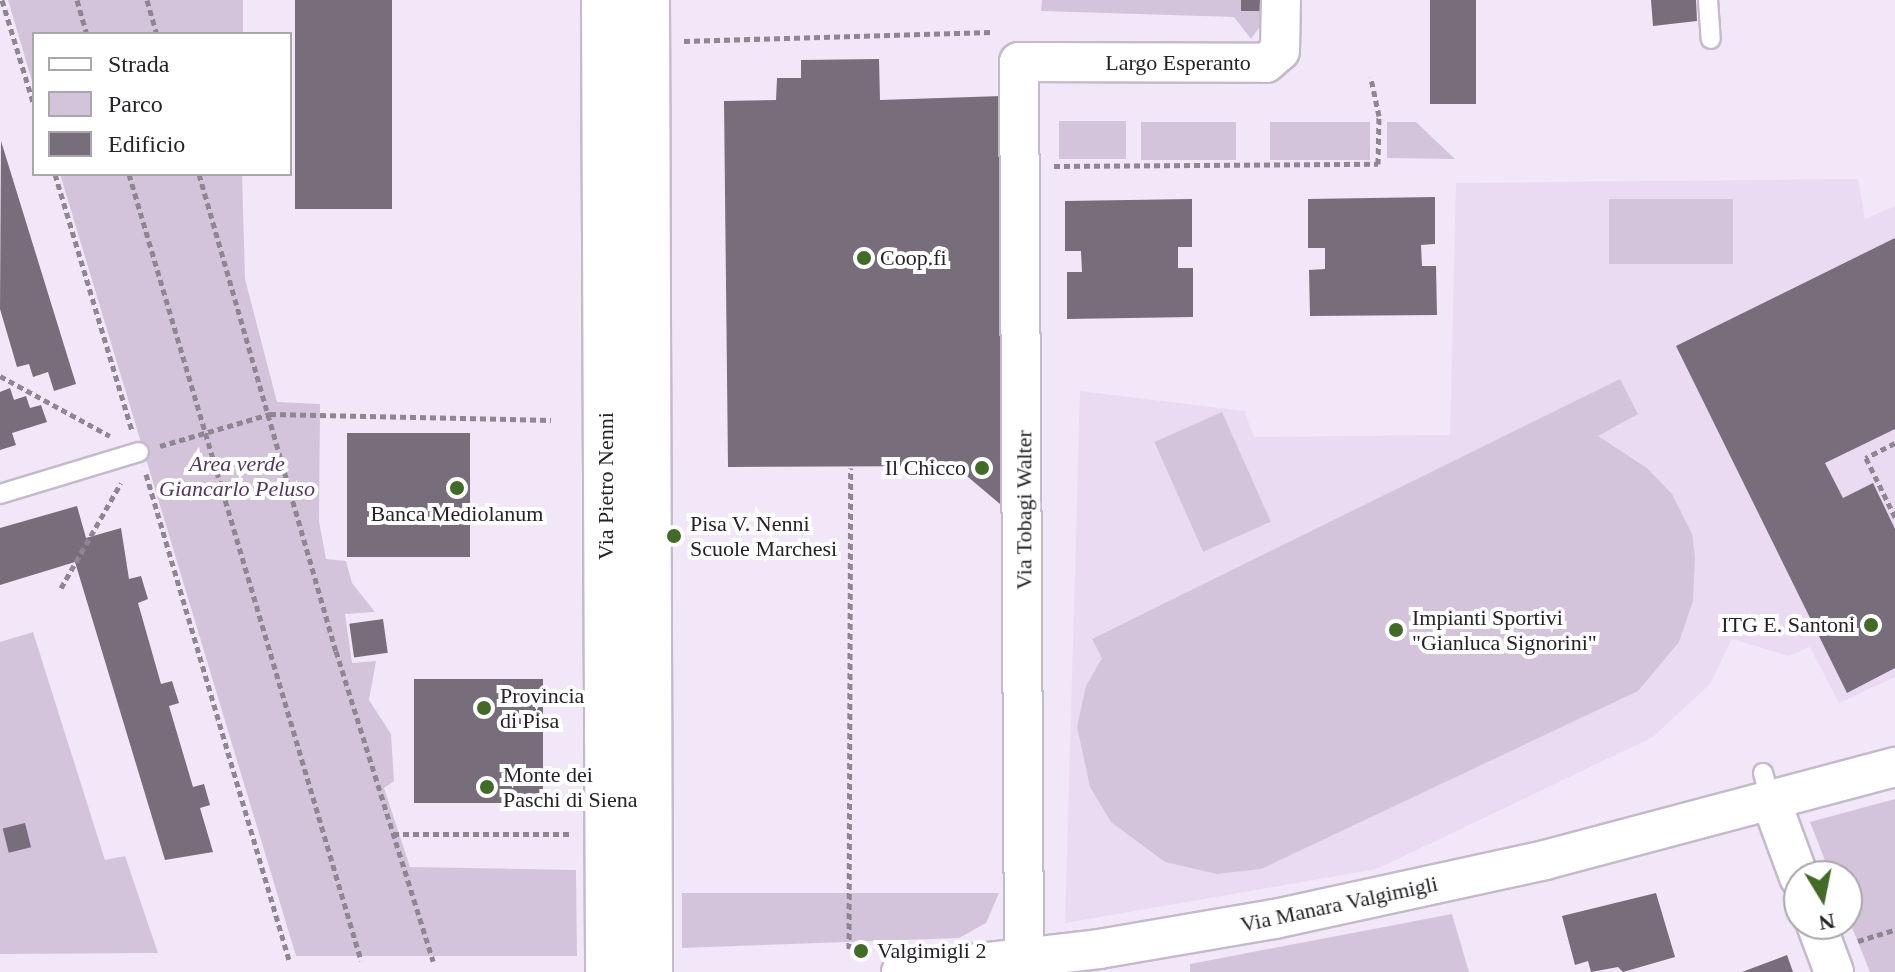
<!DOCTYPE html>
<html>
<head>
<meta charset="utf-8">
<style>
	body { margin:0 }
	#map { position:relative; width:1895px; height:972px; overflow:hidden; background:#f2e7f8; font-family:Georgia,serif }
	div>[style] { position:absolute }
	.built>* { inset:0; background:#eadbf2 }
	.green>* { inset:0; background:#d4c4db; transform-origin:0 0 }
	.building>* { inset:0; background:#776d7b; transform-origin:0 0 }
	.path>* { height:5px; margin-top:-2.5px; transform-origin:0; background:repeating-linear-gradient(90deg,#8e8792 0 6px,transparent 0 10px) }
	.roads { filter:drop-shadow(2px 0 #c5baca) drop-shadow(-2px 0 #c5baca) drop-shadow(0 2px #c5baca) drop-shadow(0 -2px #c5baca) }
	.service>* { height:18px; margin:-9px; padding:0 9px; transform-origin:9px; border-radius:9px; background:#fff }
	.minor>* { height:38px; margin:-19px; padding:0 19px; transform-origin:19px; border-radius:19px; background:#fff }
	.secondary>* { height:44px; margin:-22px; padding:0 22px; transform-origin:22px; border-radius:22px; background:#fff }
	.dots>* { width:22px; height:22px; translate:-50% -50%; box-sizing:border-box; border:4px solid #fff; border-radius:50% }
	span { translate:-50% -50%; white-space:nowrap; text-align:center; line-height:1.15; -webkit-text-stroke:8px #fff; paint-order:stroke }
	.street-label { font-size:22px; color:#262228 }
	.poi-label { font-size:22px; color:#262228 }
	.left { translate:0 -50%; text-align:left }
	.right { translate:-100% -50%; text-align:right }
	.park-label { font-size:22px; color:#53375f; font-style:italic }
	.legend { position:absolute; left:32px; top:32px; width:260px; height:144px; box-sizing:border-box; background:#fff; border:2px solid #a8a7a9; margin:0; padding:10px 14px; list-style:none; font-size:24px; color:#262228 }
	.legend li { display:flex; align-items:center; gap:16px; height:40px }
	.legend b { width:40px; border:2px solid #a8a7a9 }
	.north { position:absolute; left:1783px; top:860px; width:80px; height:80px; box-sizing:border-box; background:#fff; border:2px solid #a8a7a9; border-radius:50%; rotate:170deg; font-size:22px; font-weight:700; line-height:32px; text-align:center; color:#262228 }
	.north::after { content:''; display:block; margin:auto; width:28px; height:36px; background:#416b27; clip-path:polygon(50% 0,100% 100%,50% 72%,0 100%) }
</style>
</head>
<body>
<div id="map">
	<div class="built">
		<i style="clip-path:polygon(1858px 179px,1865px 219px,1895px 206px,1895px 677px,1839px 703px,1810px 647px,1788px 656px,1732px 639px,1710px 684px,1653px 737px,1377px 869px,1065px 923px,1080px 391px,1244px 411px,1254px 437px,1450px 435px,1456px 183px)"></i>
	</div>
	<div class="green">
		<i style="clip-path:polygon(8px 0,243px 0,243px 34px,34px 34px,34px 88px)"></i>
		<i style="clip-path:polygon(1042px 0,1264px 0,1264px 21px,1251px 39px,1234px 17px,1041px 11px)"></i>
		<i style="left:1059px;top:121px;width:67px;height:38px"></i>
		<i style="left:1141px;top:122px;width:95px;height:38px"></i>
		<i style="left:1270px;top:122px;width:100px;height:38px"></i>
		<i style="clip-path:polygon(1387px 122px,1416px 122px,1455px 159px,1387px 158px)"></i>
		<i style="clip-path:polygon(60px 174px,242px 174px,245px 279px,277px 402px,320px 404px,319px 521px,326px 559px,346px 561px,352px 583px,375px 612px,345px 614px,352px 663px,376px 661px,369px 700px,391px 734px,394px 781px,384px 788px,410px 867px,576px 870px,577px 956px,296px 956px)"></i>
		<i style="left:1609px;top:199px;width:124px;height:65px"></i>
		<i style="clip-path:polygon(1620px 379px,1638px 414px,1598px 436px,1647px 468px,1672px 494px,1692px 534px,1695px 557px,1693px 601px,1679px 642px,1638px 691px,1261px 869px,1217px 874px,1165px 862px,1111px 822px,1090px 787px,1077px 727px,1086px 686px,1102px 658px,1092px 639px)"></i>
		<i style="left:1222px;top:412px;width:120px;height:74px;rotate:66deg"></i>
		<i style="clip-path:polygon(33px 632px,105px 860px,125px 856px,158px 953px,0 954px,0 642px)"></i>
		<i style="clip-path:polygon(1895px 799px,1895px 972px,1870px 972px,1847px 915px,1847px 876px,1831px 876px,1810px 822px)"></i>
		<i style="clip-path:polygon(682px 893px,999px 893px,986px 923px,959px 938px,682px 948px)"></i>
		<i style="clip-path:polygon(1452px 914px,1469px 972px,1190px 972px,1190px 964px)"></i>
	</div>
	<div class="building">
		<i style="left:295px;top:0;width:97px;height:209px"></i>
		<i style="left:1241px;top:0;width:22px;height:11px"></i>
		<i style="left:1430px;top:0;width:46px;height:104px"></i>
		<i style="clip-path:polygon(1651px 0,1696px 0,1697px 21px,1653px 26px)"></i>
		<i style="clip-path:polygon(879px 59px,880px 100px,1002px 96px,1000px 504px,955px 466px,728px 467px,724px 101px,776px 100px,777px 78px,801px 78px,801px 60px)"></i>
		<i style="clip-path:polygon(1px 141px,76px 384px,54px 391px,48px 372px,33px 377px,29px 364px,17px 367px,0 309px)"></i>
		<i style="clip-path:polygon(1435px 197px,1435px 244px,1421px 245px,1422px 266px,1436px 266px,1437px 315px,1310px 316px,1309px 270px,1325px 269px,1325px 248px,1308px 248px,1308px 199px)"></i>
		<i style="clip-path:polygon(1192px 199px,1192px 247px,1178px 247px,1178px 268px,1193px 268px,1193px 317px,1067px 319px,1067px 272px,1082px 272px,1081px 251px,1065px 251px,1065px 201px)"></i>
		<i style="clip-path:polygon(1895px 238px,1895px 429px,1825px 463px,1843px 498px,1873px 483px,1895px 529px,1895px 668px,1847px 693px,1676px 346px)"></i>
		<i style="clip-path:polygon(10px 388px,14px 400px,26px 396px,30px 408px,41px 405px,47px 422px,12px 433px,16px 445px,0 450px,0 392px)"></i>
		<i style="left:347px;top:433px;width:123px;height:124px"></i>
		<i style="clip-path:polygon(77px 506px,86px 538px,121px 528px,129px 579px,141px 576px,148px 599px,138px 603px,161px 684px,172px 681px,179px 703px,169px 706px,193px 787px,204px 784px,210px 805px,200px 808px,213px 852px,165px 860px,75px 562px,0 585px,0 528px)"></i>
		<i style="left:383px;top:619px;width:34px;height:34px;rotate:82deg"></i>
		<i style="left:414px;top:679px;width:129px;height:124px"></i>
		<i style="left:25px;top:823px;width:25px;height:23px;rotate:76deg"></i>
		<i style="clip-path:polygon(1656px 893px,1675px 957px,1623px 972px,1618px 967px,1591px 972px,1588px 961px,1575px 965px,1562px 916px)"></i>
		<i style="clip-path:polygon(1787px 955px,1793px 972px,1742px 972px)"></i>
	</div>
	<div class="path">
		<i style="left:2px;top:0;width:110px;rotate:73.1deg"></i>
		<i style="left:77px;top:0;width:35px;rotate:74deg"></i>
		<i style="left:147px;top:0;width:35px;rotate:74deg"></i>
		<i style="left:684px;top:41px;width:307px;rotate:-1.7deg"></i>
		<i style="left:1054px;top:166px;width:324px;rotate:-0.4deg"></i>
		<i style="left:1378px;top:164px;width:48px;rotate:-88.8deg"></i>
		<i style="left:1379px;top:116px;width:40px;rotate:-102deg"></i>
		<i style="left:55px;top:174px;width:267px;rotate:73.3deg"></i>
		<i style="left:129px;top:174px;width:820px;rotate:73.56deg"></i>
		<i style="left:199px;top:174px;width:496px;rotate:74deg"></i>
		<i style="left:336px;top:651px;width:325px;rotate:72.6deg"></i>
		<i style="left:0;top:376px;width:125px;rotate:28.6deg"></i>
		<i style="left:1895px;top:443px;width:33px;rotate:153deg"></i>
		<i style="left:1866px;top:458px;width:66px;rotate:63.8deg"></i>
		<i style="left:160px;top:446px;width:115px;rotate:-16.2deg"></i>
		<i style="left:270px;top:414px;width:281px;rotate:1.2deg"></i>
		<i style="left:146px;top:474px;width:507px;rotate:73.6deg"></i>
		<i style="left:61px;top:588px;width:121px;rotate:-60.3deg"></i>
		<i style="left:393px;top:834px;width:178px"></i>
		<i style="left:1858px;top:941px;width:39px;rotate:-17deg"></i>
		<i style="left:849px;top:949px;width:481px;rotate:-89.8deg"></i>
	</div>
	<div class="roads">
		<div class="service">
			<i style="left:1708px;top:0;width:39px;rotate:86deg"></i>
			<i style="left:0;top:494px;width:145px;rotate:-16.8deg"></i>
			<i style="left:1763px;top:773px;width:29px;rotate:74deg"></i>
		</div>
		<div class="minor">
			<i style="left:1771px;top:801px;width:81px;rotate:69.8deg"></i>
			<i style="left:1816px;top:924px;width:51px;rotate:69.4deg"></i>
			<i style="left:1024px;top:958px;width:896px;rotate:-90.32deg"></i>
			<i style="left:1019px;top:62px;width:247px;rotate:0.2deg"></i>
			<i style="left:1266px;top:63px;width:18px;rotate:-41deg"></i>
			<i style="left:1280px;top:51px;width:51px;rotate:-88.9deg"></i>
			<i style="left:901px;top:972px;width:199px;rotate:-6.6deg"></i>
			<i style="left:1099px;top:949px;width:179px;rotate:-9.7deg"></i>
			<i style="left:1275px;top:919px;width:276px;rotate:-12.3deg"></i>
			<i style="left:1545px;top:860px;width:362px;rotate:-14.9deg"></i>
		</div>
		<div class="secondary">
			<i style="left:604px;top:0;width:972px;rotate:89.76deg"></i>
			<i style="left:647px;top:0;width:972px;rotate:89.82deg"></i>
		</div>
	</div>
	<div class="dots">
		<i style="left:864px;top:258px;background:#416b27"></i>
		<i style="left:982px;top:468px;background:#416b27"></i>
		<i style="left:457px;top:488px;background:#416b27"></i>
		<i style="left:674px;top:536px;background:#416b27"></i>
		<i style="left:1871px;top:625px;background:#416b27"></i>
		<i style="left:1396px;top:630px;background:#416b27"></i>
		<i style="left:484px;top:708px;background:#416b27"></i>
		<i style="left:487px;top:787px;background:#416b27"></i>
		<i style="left:861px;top:951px;background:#416b27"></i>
	</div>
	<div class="street-label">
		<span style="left:1178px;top:63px">Largo Esperanto</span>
		<span style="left:606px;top:486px;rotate:-90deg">Via Pietro Nenni</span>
		<span style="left:1024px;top:510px;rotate:-90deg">Via Tobagi Walter</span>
		<span style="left:1339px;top:904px;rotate:-12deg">Via Manara Valgimigli</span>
	</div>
	<div class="poi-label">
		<span class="left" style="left:880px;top:258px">Coop.fi</span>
		<span class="right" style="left:966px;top:468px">Il Chicco</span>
		<span style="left:457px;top:514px">Banca Mediolanum</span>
		<span class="left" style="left:690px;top:536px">Pisa V. Nenni<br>Scuole Marchesi</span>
		<span class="left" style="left:1412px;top:630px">Impianti Sportivi<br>"Gianluca Signorini"</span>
		<span class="right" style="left:1855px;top:625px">ITG E. Santoni</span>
		<span class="left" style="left:500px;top:708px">Provincia<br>di Pisa</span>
		<span class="left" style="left:503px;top:787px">Monte dei<br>Paschi di Siena</span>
		<span class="left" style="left:877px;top:951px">Valgimigli 2</span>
	</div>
	<div class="park-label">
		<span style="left:237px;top:476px">Area verde<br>Giancarlo Peluso</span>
	</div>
	<ul class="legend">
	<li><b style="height:10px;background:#fff"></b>Strada</li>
	<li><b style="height:22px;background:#d4c4db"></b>Parco</li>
	<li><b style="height:22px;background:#776d7b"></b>Edificio</li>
	</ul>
	<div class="north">N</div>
</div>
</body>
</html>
